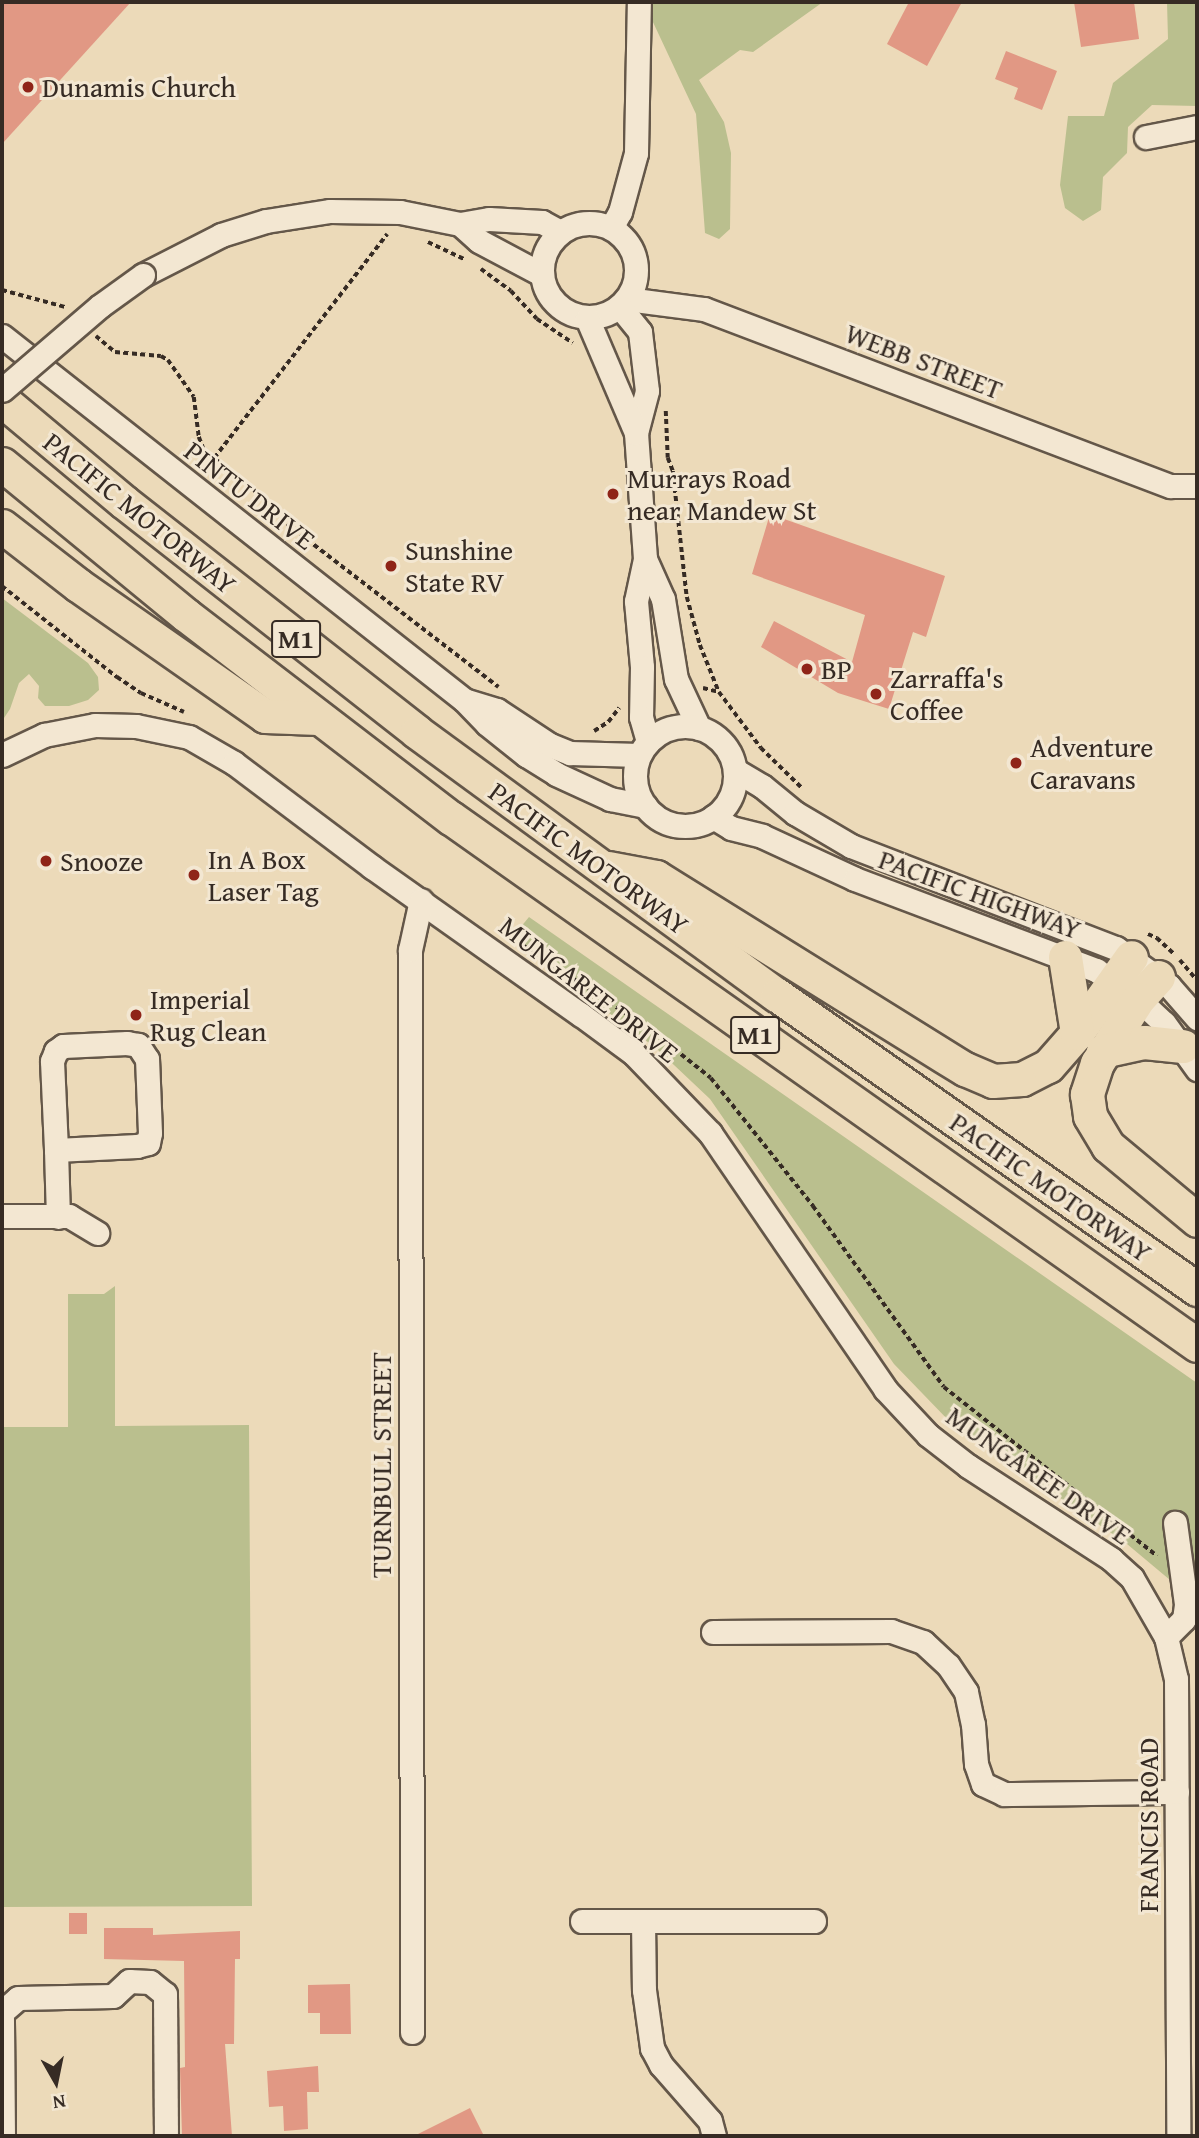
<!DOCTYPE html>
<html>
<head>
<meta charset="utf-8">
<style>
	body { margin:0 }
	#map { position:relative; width:1199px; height:2138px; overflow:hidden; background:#ecdab9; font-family:"Gentium Book Plus",serif }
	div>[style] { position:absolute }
	.green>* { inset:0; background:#babf8e }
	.building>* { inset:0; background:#e19884; transform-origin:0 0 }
	.path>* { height:3.5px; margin-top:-1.75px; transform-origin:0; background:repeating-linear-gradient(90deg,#362b24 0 5px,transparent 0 8.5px) }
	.roads { filter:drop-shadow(2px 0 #645749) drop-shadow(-2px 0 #645749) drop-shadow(0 2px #645749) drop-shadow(0 -2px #645749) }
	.minor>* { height:23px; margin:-11.5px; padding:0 11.5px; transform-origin:11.5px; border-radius:11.5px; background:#f3e7d2 }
	.minor>.ring { margin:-11.5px; padding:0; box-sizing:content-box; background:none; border:23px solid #f3e7d2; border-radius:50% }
	.highway>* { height:33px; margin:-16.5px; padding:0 16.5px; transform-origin:16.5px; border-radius:16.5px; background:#ecdab9 }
	.bridges { filter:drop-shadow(2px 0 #645749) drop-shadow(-2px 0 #645749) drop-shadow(0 2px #645749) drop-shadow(0 -2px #645749) }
	.minor-bridge>* { height:23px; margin:-11.5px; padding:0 11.5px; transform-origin:11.5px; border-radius:11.5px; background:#f3e7d2 }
	.dots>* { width:19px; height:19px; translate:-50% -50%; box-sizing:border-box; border:4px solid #f3e7d2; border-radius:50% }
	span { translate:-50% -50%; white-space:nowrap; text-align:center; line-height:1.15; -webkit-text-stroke:6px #f3e7d2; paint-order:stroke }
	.shield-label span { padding:2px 5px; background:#f3e7d2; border:2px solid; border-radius:5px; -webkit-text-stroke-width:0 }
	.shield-label { font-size:26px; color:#362b24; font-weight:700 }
	.poi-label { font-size:28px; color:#362b24 }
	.left { translate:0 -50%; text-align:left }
	.street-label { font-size:28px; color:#362b24 }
	.frame { position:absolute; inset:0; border:4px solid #362b24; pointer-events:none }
	.north { position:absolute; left:21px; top:2047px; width:70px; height:70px; -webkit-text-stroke:5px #f3e7d2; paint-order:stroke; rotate:171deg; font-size:19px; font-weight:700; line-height:28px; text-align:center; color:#362b24 }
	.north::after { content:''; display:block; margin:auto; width:24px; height:32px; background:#362b24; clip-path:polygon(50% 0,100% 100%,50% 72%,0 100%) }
</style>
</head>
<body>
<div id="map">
	<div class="green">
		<i style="clip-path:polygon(653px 2px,823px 2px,753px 52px,740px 50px,699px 80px,724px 122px,731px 153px,730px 229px,719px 239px,705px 233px,696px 114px,652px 20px)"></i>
		<i style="clip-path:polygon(1167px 2px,1197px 2px,1197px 106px,1152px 105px,1128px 127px,1127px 153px,1103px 177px,1101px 210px,1083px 221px,1065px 208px,1060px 185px,1068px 116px,1104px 116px,1113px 83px,1168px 39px)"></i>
		<i style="clip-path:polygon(2px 598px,88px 663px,98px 677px,99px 690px,88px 700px,69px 706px,45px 706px,38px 698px,39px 686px,29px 674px,19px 683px,10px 709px,2px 721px)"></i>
		<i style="clip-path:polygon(529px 917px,1197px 1383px,1197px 1591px,1170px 1580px,1127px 1544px,951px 1423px,894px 1364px,710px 1099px,656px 1048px,510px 940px)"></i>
		<i style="clip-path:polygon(115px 1286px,115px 1426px,249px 1425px,252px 1906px,2px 1907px,2px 1427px,68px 1427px,68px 1294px,104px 1294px)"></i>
	</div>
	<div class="building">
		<i style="clip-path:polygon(2px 2px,131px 2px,2px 144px)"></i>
		<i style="clip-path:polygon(909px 2px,962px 2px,927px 66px,887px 44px)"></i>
		<i style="clip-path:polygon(1074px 2px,1134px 2px,1139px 39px,1081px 47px)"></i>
		<i style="clip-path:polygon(1006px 51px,1057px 71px,1042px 110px,1014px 99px,1018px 88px,995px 79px)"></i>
		<i style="clip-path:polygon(770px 514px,945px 576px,926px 637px,913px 632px,889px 709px,838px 693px,761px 647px,774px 621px,852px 662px,865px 615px,752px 574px)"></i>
		<i style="left:69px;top:1913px;width:18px;height:21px"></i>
		<i style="clip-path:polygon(104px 1928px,153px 1928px,153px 1935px,240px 1931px,240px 1959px,235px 1959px,234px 2044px,225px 2044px,232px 2136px,182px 2136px,180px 2068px,185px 2067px,184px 1961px,104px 1959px)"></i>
		<i style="clip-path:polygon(350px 1984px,351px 2034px,320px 2034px,320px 2013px,308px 2013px,308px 1985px)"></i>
		<i style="clip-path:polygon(318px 2066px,319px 2092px,307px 2092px,308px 2129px,284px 2131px,283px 2106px,269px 2107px,267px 2071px)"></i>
		<i style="clip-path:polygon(470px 2108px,484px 2136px,414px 2136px)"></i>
	</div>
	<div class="path">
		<i style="left:428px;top:242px;width:42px;rotate:25.3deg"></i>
		<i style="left:481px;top:269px;width:37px;rotate:36deg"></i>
		<i style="left:511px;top:291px;width:38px;rotate:47deg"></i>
		<i style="left:537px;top:319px;width:43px;rotate:33.7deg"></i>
		<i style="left:2px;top:290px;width:65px;rotate:15.1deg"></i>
		<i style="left:96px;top:336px;width:25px;rotate:40deg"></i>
		<i style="left:115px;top:352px;width:46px;rotate:5deg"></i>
		<i style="left:161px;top:356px;width:8px;rotate:30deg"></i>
		<i style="left:168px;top:360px;width:45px;rotate:54.9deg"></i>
		<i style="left:194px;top:397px;width:40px;rotate:82.9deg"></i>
		<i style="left:199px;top:437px;width:14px;rotate:69deg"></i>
		<i style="left:204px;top:450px;width:61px;rotate:38.4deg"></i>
		<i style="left:252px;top:488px;width:50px;rotate:45.8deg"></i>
		<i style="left:287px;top:524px;width:267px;rotate:37.6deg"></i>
		<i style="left:666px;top:411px;width:47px;rotate:87.6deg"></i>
		<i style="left:668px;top:458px;width:14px;rotate:69deg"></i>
		<i style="left:673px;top:471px;width:127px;rotate:83.7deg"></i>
		<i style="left:687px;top:597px;width:50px;rotate:74.8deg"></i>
		<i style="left:700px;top:645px;width:51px;rotate:68deg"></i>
		<i style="left:214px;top:458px;width:283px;rotate:-52.3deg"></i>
		<i style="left:2px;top:586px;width:147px;rotate:38.4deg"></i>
		<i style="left:117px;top:677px;width:29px;rotate:34deg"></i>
		<i style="left:141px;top:693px;width:47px;rotate:23.8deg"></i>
		<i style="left:703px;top:688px;width:16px;rotate:14deg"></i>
		<i style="left:719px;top:692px;width:70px;rotate:53.1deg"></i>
		<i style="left:761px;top:748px;width:56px;rotate:44.3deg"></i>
		<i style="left:594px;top:731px;width:17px;rotate:-33deg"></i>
		<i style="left:608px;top:722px;width:18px;rotate:-52deg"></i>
		<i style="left:1148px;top:934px;width:10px;rotate:24deg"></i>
		<i style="left:1157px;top:938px;width:25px;rotate:43deg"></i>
		<i style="left:524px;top:946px;width:149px;rotate:33.5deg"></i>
		<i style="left:648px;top:1028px;width:80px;rotate:38.4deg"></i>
		<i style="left:711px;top:1078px;width:164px;rotate:51.4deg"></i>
		<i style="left:813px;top:1206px;width:223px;rotate:54.1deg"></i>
		<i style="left:944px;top:1387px;width:272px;rotate:38.4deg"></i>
		<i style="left:1180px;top:960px;width:26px;rotate:50deg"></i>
	</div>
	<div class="roads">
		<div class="minor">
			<i style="left:1146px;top:137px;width:52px;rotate:-11.1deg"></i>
			<i class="ring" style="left:542px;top:223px;width:71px;height:71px"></i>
			<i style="left:460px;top:224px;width:25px;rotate:42deg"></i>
			<i style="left:479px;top:241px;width:70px;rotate:28deg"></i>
			<i style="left:611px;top:228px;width:18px;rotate:-61deg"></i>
			<i style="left:620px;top:212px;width:61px;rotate:-74.8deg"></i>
			<i style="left:636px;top:153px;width:151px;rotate:-88.9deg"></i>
			<i style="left:143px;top:275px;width:88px;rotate:-27.1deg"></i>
			<i style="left:221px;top:235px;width:47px;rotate:-17.3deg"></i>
			<i style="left:266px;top:221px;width:65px;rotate:-8.9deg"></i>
			<i style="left:330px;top:211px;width:70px;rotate:0.8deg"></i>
			<i style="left:400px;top:212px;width:61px;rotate:11.3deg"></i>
			<i style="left:460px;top:224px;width:29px;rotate:-10deg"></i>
			<i style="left:489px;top:219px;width:53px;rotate:3.2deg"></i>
			<i style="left:542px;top:222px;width:21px;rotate:29deg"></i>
			<i style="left:627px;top:299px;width:78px;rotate:7.4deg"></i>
			<i style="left:704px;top:309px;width:499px;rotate:20.8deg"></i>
			<i style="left:1171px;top:486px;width:26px"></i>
			<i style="left:620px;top:307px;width:32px;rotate:51deg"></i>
			<i style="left:640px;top:332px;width:59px;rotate:83.2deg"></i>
			<i style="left:647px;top:391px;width:43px;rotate:104.7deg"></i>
			<i style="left:636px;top:433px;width:126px;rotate:85.9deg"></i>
			<i style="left:645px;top:559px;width:43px;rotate:102.1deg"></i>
			<i style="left:636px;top:601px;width:66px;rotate:84.8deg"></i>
			<i style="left:642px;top:667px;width:50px;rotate:91.1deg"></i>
			<i style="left:641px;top:717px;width:26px;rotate:74deg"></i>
			<i style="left:587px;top:318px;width:125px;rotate:66.9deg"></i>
			<i style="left:2px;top:336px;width:588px;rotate:38.23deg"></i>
			<i style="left:464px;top:700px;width:33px;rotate:46deg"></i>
			<i style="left:487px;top:724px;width:50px;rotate:38.5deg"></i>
			<i style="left:526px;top:755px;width:36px;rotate:32deg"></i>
			<i style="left:556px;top:774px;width:60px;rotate:24.8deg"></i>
			<i style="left:610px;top:799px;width:36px;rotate:11deg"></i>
			<i style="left:645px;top:559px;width:44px;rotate:65.8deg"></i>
			<i style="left:663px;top:599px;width:81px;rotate:80.8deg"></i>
			<i style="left:676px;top:679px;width:54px;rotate:64.9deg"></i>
			<i style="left:467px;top:701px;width:31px;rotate:17deg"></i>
			<i style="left:497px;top:710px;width:64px;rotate:33.4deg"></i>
			<i style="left:550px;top:745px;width:22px;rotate:22deg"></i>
			<i style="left:570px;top:753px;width:69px;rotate:1.7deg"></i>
			<i class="ring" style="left:635px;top:726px;width:77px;height:77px"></i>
			<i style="left:2px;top:755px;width:47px;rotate:-25.5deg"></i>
			<i style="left:44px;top:735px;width:52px;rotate:-11.1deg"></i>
			<i style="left:95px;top:725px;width:41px;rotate:1.4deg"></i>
			<i style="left:136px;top:726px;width:54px;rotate:11.7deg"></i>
			<i style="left:189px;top:737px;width:52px;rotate:30deg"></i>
			<i style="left:234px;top:763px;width:173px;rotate:37deg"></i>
			<i style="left:372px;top:867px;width:255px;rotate:35.3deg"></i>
			<i style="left:580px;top:1014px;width:67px;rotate:36.5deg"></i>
			<i style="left:634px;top:1054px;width:110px;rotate:46.1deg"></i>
			<i style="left:710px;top:1133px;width:310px;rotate:55.6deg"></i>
			<i style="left:885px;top:1389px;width:63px;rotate:46.9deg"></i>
			<i style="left:928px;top:1435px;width:51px;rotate:37.8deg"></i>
			<i style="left:968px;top:1466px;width:171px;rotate:33deg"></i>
			<i style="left:1111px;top:1559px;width:28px;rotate:42deg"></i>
			<i style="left:1132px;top:1578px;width:68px;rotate:60deg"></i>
			<i style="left:1166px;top:1637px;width:43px;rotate:76.6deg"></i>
			<i style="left:1176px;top:1679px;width:457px;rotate:89.7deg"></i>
			<i style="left:735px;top:770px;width:31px;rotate:31deg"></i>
			<i style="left:762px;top:786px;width:43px;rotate:39.3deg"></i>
			<i style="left:795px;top:813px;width:65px;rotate:30.5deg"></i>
			<i style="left:851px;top:846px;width:284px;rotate:21.1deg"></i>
			<i style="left:1116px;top:948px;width:65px;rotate:35.6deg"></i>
			<i style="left:1169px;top:986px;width:43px;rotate:48.8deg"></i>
			<i style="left:713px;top:817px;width:21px;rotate:31deg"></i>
			<i style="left:731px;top:828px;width:32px;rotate:14deg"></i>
			<i style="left:762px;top:836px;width:102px;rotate:24.8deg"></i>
			<i style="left:855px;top:879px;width:258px;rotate:20.7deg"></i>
			<i style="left:1096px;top:970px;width:51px;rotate:34.6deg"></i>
			<i style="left:1138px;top:999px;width:35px;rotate:43deg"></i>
			<i style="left:1164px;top:1023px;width:57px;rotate:54.3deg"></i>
			<i style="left:56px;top:1150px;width:81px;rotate:-2.8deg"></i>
			<i style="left:137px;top:1146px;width:11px;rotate:-15deg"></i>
			<i style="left:148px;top:1143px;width:10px;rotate:-79deg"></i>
			<i style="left:150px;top:1133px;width:74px;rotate:-92.3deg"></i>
			<i style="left:147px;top:1059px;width:17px;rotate:-123deg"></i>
			<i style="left:138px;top:1045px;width:11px;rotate:-170deg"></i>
			<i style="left:127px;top:1043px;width:64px;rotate:177.3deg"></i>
			<i style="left:63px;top:1046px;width:9px;rotate:144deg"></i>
			<i style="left:56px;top:1051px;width:11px;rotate:112deg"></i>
			<i style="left:52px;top:1061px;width:89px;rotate:87.4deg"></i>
			<i style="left:56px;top:1150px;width:67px;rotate:88.3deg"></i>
			<i style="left:2px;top:1216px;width:67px"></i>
			<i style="left:69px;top:1216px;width:33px;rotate:31deg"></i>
			<i style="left:713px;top:1632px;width:178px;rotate:-0.3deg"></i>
			<i style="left:891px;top:1631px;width:34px;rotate:19deg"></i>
			<i style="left:923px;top:1642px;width:34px;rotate:43deg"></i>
			<i style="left:948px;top:1665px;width:32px;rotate:56deg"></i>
			<i style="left:966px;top:1692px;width:33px;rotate:78deg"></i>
			<i style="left:973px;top:1724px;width:40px;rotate:85.7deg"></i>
			<i style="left:976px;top:1764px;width:21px;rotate:71deg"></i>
			<i style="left:983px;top:1784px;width:23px;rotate:25deg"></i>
			<i style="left:1004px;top:1794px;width:173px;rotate:-0.7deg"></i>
			<i style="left:1166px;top:1637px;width:25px;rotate:-45deg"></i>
			<i style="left:1184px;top:1619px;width:15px;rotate:-82deg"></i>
			<i style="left:1186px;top:1604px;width:82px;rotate:-97.7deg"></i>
			<i style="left:582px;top:1921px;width:232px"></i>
			<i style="left:643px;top:1921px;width:69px;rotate:89.2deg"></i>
			<i style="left:644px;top:1990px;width:59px;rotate:82.1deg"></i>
			<i style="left:652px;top:2048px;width:19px;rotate:62deg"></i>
			<i style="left:661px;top:2065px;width:74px;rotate:48.8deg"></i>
			<i style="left:710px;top:2121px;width:16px;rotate:75deg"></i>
			<i style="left:412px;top:2032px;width:1082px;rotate:-90.11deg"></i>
			<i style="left:410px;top:950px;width:51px;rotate:-77.6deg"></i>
			<i style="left:3px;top:2136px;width:124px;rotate:-90.5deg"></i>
			<i style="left:2px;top:2012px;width:21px;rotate:-41deg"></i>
			<i style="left:18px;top:1998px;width:95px;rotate:-1.2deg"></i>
			<i style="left:113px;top:1996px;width:22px;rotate:-43deg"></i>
			<i style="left:129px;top:1981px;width:21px;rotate:3deg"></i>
			<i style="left:150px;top:1982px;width:19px;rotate:39deg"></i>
			<i style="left:165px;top:1994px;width:142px;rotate:89.6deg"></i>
		</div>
		<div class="highway">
			<i style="left:2px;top:400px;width:159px;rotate:39.9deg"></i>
			<i style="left:124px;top:502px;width:372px;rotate:38.1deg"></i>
			<i style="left:417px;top:732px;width:446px;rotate:36.2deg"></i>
			<i style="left:777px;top:995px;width:513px;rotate:34.99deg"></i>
			<i style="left:2px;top:464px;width:238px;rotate:39.4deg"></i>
			<i style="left:186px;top:615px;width:334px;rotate:37.5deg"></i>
			<i style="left:451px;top:818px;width:913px;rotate:35.24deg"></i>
			<i style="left:2px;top:526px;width:96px;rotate:37.8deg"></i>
			<i style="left:78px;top:585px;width:228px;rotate:35deg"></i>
			<i style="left:265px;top:716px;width:53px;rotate:2.2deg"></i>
			<i style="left:608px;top:868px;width:49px;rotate:10.6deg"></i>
			<i style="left:656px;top:877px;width:364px;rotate:31.9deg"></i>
			<i style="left:965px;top:1069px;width:30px;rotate:23deg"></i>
			<i style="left:993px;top:1081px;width:29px;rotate:-4deg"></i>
			<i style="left:1022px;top:1079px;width:29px;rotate:-27deg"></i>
			<i style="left:1048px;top:1066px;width:44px;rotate:-48.7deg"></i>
			<i style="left:1077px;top:1033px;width:93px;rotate:-54.6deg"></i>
			<i style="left:1065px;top:957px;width:77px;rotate:81deg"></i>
			<i style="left:1158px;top:977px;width:30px;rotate:132deg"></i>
			<i style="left:1138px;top:999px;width:76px;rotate:122.6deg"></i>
			<i style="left:1097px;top:1063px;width:33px;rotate:108deg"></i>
			<i style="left:1087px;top:1094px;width:22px;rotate:82deg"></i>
			<i style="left:1090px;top:1116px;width:35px;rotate:59deg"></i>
			<i style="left:1108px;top:1146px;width:116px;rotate:39.7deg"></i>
			<i style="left:1103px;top:1051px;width:42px;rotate:-12.4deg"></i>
			<i style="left:1144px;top:1042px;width:39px;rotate:6deg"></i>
		</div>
	</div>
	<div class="bridges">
		<div class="minor-bridge">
			<i style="left:2px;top:390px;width:129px;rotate:-40.6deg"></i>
			<i style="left:100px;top:306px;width:53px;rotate:-35.8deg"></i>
		</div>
	</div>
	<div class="dots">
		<i style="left:28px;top:87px;background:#8f2418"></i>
		<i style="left:613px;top:494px;background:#8f2418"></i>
		<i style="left:391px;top:566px;background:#8f2418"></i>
		<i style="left:807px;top:669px;background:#8f2418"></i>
		<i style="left:876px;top:694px;background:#8f2418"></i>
		<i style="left:1016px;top:763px;background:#8f2418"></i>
		<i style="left:46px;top:861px;background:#8f2418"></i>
		<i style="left:194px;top:875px;background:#8f2418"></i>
		<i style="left:136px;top:1015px;background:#8f2418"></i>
	</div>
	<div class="shield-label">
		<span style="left:296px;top:639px">M1</span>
		<span style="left:755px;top:1035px">M1</span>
	</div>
	<div class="poi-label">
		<span class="left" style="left:42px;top:87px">Dunamis Church</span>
		<span class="left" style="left:627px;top:494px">Murrays Road<br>near Mandew St</span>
		<span class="left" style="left:405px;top:566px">Sunshine<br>State RV</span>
		<span class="left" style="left:821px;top:669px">BP</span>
		<span class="left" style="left:890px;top:694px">Zarraffa's<br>Coffee</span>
		<span class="left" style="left:1030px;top:763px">Adventure<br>Caravans</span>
		<span class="left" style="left:208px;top:875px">In A Box<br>Laser Tag</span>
		<span class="left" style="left:60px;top:861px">Snooze</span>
		<span class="left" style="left:150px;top:1015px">Imperial<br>Rug Clean</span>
	</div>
	<div class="street-label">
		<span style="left:924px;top:361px;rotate:21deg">WEBB STREET</span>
		<span style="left:250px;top:495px;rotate:38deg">PINTU DRIVE</span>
		<span style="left:140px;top:513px;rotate:39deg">PACIFIC MOTORWAY</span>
		<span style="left:589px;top:858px;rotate:36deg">PACIFIC MOTORWAY</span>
		<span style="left:980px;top:894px;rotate:20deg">PACIFIC HIGHWAY</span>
		<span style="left:589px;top:989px;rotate:38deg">MUNGAREE DRIVE</span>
		<span style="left:1051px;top:1187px;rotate:35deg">PACIFIC MOTORWAY</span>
		<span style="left:381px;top:1465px;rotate:-90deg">TURNBULL STREET</span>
		<span style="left:1039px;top:1475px;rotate:35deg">MUNGAREE DRIVE</span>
		<span style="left:1148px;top:1825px;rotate:-90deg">FRANCIS ROAD</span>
	</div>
	<div class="frame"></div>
	<div class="north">N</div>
</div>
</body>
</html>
